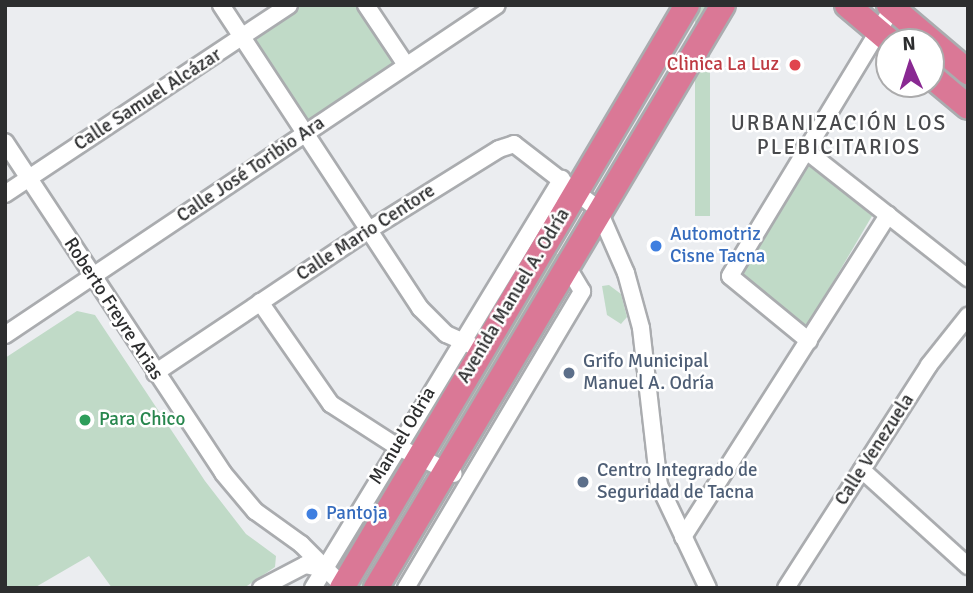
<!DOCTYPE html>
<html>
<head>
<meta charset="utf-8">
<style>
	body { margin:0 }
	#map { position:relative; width:973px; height:593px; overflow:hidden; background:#ebedf0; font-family:Signika,sans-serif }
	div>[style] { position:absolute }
	.green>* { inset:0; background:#c0dac7; transform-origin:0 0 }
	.roads { filter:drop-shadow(2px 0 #aaacaf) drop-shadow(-2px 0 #aaacaf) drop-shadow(0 2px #aaacaf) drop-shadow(0 -2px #aaacaf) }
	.minor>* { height:16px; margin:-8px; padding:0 8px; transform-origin:8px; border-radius:8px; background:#fff }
	.trunk>* { height:24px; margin:-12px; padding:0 12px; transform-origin:12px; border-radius:12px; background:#da7896 }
	.dots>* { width:19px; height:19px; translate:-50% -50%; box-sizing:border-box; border:4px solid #fff; border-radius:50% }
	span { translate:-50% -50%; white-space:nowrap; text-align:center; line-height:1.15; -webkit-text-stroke:5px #fff; paint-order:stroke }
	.health-label { font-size:19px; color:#be3a42 }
	.right { translate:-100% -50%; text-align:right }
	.street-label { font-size:19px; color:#2d2e2f }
	.shop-label { font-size:19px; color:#366cbe }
	.left { translate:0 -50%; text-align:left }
	.service-label { font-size:19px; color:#4e5e75 }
	.leisure-label { font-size:19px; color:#27864d }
	.neighbourhood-label { font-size:21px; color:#48494c; letter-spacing:2px }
	.frame { position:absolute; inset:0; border:7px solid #2d2e2f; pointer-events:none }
	.north { position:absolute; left:875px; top:28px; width:70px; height:70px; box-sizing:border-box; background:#fff; border:2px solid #ababac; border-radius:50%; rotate:357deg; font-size:19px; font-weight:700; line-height:28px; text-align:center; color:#2d2e2f }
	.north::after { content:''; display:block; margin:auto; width:24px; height:32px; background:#892992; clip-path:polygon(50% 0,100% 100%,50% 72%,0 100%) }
</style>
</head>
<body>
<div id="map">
	<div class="green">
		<i style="clip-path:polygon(302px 5px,358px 5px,394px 62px,307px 121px,252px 40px)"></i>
		<i style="left:695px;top:5px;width:15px;height:211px"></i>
		<i style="clip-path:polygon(808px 162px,872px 216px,806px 328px,739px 275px)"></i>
		<i style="clip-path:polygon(550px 251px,560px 255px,559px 262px,448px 452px,439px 449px)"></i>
		<i style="clip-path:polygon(609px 285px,621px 294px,627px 317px,621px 324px,607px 315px,602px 286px)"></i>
		<i style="clip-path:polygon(77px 311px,95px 315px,205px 481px,246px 534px,276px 556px,275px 567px,244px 588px,112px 588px,89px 556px,34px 588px,5px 588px,5px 358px)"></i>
		<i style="clip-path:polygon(421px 477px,428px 481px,366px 587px,359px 585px,357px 581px)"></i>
	</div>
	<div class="roads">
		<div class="minor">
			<i style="left:221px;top:5px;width:363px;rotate:56.7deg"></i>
			<i style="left:420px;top:308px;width:37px;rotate:45deg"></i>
			<i style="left:446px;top:334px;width:27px;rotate:24deg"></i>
			<i style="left:366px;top:5px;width:72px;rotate:56.3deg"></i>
			<i style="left:5px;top:142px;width:396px;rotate:56.6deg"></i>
			<i style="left:223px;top:473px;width:50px;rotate:49.9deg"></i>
			<i style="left:255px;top:511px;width:57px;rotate:35.7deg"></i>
			<i style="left:301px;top:544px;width:62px;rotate:45deg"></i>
			<i style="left:804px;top:149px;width:209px;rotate:38.2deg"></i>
			<i style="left:5px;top:194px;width:341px;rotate:-33.6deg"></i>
			<i style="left:260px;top:302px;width:124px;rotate:55.2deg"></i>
			<i style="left:331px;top:404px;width:77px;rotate:32.9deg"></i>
			<i style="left:396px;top:446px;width:64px;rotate:25.8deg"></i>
			<i style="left:5px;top:335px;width:592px;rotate:-33.85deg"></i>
			<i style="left:809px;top:341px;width:102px;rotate:-140.6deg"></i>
			<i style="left:730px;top:276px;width:317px;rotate:-58.8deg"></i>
			<i style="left:155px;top:373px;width:257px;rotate:-33.8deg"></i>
			<i style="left:369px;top:230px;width:153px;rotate:-31.9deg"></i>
			<i style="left:499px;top:149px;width:16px;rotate:-18deg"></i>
			<i style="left:514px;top:144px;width:106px;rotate:37.7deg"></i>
			<i style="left:598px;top:209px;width:70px;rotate:66.4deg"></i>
			<i style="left:626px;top:273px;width:57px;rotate:74.7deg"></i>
			<i style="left:641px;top:328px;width:158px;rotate:83.5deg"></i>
			<i style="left:659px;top:485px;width:114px;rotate:64.6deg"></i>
			<i style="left:862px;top:470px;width:143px;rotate:42.2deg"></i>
			<i style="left:683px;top:537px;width:382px;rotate:-57.5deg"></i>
			<i style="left:261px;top:588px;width:50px;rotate:-27.6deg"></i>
			<i style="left:305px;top:565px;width:19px;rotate:12deg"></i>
			<i style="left:313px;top:588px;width:479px;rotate:-58.7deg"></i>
			<i style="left:406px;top:588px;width:345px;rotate:-59.3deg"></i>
			<i style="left:582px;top:291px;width:31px;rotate:-121deg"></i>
			<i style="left:786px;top:588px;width:265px;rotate:-57.3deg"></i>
			<i style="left:929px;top:365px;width:63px;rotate:-51.5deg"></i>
		</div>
		<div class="trunk">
			<i style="left:847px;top:5px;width:57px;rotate:40.1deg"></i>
			<i style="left:889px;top:5px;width:104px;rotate:40.3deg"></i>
			<i style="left:931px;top:76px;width:48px;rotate:40deg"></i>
			<i style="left:342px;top:588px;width:677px;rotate:-59.38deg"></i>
			<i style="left:376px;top:588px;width:678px;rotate:-59.24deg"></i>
		</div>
	</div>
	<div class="dots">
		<i style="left:795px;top:65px;background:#e0444e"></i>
		<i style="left:656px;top:246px;background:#3f7fe0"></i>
		<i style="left:569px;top:373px;background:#5c6f8a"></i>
		<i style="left:85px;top:420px;background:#2e9e5b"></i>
		<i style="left:583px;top:482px;background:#5c6f8a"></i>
		<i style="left:312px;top:514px;background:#3f7fe0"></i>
	</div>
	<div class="health-label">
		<span class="right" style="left:779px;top:65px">Clinica La Luz</span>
	</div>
	<div class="street-label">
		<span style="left:148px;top:100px;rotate:-33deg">Calle Samuel Alcázar</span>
		<span style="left:251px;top:170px;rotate:-34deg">Calle José Toribio Ara</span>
		<span style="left:366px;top:233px;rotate:-33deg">Calle Mario Centore</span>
		<span style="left:514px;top:296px;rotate:-59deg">Avenida Manuel A. Odría</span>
		<span style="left:113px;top:309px;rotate:57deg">Roberto Freyre Arias</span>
		<span style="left:403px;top:436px;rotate:-59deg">Manuel Odria</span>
		<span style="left:875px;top:450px;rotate:-57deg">Calle Venezuela</span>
	</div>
	<div class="shop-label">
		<span class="left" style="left:670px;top:246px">Automotriz<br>Cisne Tacna</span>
		<span class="left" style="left:326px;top:514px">Pantoja</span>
	</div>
	<div class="service-label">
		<span class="left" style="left:583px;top:373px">Grifo Municipal<br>Manuel A. Odría</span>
		<span class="left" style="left:597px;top:482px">Centro Integrado de<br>Seguridad de Tacna</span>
	</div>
	<div class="leisure-label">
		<span class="left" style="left:99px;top:420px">Para Chico</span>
	</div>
	<div class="neighbourhood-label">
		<span style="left:839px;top:135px">URBANIZACIÓN LOS<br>PLEBICITARIOS</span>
	</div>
	<div class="frame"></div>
	<div class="north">N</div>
</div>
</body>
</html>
